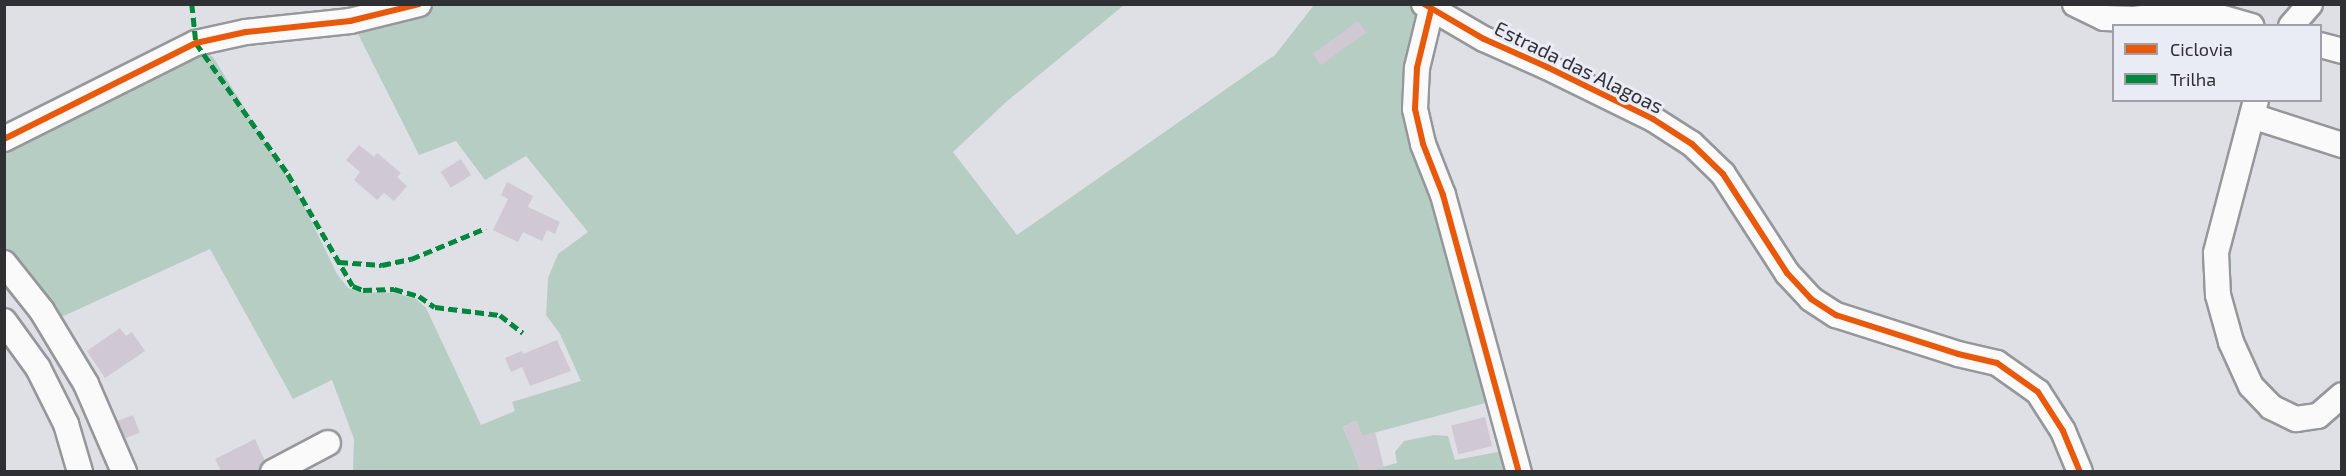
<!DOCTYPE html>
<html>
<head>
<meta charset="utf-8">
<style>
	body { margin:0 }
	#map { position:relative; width:2346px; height:476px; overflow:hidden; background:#dfe0e5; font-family:"Exo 2",sans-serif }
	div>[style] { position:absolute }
	.green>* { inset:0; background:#b6cdc3 }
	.building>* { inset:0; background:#d0c9d3; transform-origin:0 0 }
	.roads { filter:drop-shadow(2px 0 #96979b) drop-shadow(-2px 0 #96979b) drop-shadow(0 2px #96979b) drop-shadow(0 -2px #96979b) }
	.minor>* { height:24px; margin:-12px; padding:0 12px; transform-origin:12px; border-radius:12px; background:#fafafb }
	.quiet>* { height:4.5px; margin-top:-2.25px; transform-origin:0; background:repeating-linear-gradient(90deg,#00873e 0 9px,transparent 0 13.5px) }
	.cycleway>* { height:6px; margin:-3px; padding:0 3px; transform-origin:3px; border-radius:3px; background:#e8590c }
	span { translate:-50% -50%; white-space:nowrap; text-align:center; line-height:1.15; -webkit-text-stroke:6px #e9ecf5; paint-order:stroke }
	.street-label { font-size:20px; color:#2f3034 }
	.frame { position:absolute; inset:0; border:6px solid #2f3034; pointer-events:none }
	.legend { position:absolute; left:2112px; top:24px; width:210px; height:78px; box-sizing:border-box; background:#e9ecf5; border:2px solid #9fa1a8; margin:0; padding:8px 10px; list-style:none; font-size:18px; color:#2f3034 }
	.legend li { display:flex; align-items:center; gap:12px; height:30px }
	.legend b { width:30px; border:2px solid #9fa1a8 }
</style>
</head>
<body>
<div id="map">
	<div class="green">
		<i style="clip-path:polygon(440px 4px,1124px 5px,1005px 103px,953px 152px,1017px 235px,1275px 55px,1314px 5px,1409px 5px,1415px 13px,1418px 29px,1410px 62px,1493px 401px,1362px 436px,1356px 421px,1343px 427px,1361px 471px,353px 471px,354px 439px,332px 380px,293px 399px,210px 249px,57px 319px,5px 251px,5px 152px,195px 51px,203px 51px,213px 57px,300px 198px,337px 274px,348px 288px,359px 292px,395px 293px,416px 299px,426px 308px,481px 425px,515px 411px,512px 402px,581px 381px,560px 334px,546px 315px,548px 278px,558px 254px,588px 232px,526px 156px,485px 180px,456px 141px,419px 155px,356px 30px)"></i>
		<i style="clip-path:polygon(1434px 435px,1448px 436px,1455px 460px,1503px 451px,1508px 471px,1375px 472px,1374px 469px,1397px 463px,1395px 452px,1404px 441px)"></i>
	</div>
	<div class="building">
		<i style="left:1358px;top:21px;width:14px;height:56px;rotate:54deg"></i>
		<i style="clip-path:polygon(359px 145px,374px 157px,377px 153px,401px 173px,397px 177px,407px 186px,394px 201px,384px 193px,377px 200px,354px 180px,360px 172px,346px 160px)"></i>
		<i style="left:461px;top:159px;width:19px;height:24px;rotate:58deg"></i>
		<i style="clip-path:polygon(507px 182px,533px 196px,528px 207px,560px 222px,555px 234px,547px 230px,542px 241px,523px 232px,518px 242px,493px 230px,508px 199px,501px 195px)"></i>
		<i style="clip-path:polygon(120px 328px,126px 336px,132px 332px,145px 351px,105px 378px,87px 351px)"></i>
		<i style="clip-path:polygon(557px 340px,571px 371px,530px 386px,522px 367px,511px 372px,505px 358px,522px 351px,523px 354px)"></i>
		<i style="left:133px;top:415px;width:19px;height:17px;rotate:69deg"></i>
		<i style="left:1485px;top:417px;width:30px;height:35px;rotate:76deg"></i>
		<i style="clip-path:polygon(1356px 421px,1362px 436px,1375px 432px,1384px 467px,1374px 469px,1375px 471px,1361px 471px,1343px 427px)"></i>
		<i style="clip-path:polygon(255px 439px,265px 461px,259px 471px,221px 471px,215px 459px)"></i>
	</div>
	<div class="roads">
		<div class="minor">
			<i style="left:1424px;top:4px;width:69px;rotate:30.3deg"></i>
			<i style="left:1484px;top:39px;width:69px;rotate:24deg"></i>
			<i style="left:1547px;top:67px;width:118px;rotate:26.1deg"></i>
			<i style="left:1653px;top:119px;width:46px;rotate:32.7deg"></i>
			<i style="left:1692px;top:144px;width:43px;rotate:44.1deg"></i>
			<i style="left:1723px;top:174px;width:118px;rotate:57.1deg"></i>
			<i style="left:1787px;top:273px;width:35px;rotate:47deg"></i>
			<i style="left:1811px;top:299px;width:30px;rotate:33deg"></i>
			<i style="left:1836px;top:315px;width:128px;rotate:17.7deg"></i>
			<i style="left:1958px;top:354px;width:40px;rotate:13deg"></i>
			<i style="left:1997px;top:363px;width:50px;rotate:35.3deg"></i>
			<i style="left:2038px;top:392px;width:46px;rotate:57.3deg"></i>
			<i style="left:2063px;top:431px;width:44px;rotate:67.5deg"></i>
			<i style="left:2075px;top:4px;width:32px;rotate:26deg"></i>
			<i style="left:2104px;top:18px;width:30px;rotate:2deg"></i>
			<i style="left:2134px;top:19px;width:40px;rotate:-7.1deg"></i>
			<i style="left:2174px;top:14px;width:39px;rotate:1deg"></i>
			<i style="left:2213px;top:15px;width:40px;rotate:16deg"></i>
			<i style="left:1431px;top:10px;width:60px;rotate:103.6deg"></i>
			<i style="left:1417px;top:68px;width:41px;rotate:92.8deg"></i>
			<i style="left:1415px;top:109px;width:36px;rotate:77deg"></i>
			<i style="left:1423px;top:144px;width:55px;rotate:68.6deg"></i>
			<i style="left:1443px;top:195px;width:287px;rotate:74.7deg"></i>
			<i style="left:2291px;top:26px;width:29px;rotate:-49deg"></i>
			<i style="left:2320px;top:45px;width:23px;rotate:15deg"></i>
			<i style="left:2256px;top:100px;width:158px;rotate:104.7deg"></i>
			<i style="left:2216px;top:253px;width:42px;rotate:87.3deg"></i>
			<i style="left:2218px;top:295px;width:49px;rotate:74.5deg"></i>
			<i style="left:2231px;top:342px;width:48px;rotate:65.6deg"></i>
			<i style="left:2251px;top:386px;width:29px;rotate:46deg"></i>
			<i style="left:2271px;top:407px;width:28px;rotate:26deg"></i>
			<i style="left:2296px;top:419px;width:22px;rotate:-8deg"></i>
			<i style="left:2318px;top:416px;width:32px;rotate:-41deg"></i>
			<i style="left:2252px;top:116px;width:95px;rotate:17.9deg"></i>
			<i style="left:4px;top:139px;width:215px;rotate:-26.6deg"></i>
			<i style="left:196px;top:43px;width:51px;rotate:-12.4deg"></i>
			<i style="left:246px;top:32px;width:105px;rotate:-6deg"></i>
			<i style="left:350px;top:21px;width:71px;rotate:-13.8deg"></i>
			<i style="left:4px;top:263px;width:61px;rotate:51.6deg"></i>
			<i style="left:42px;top:311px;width:85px;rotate:58.9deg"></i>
			<i style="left:86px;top:384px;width:96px;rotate:66.6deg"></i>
			<i style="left:4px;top:321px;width:58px;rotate:54.1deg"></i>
			<i style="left:38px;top:368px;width:63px;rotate:63.4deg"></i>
			<i style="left:66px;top:424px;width:50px;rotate:73.7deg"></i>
			<i style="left:273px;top:472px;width:62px;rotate:-27.8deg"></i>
		</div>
	</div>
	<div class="quiet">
		<i style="left:192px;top:4px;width:39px;rotate:84deg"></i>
		<i style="left:196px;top:43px;width:160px;rotate:54.9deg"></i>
		<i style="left:288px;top:174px;width:129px;rotate:59.9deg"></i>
		<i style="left:353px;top:286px;width:11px;rotate:22deg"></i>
		<i style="left:363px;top:290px;width:31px;rotate:-2deg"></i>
		<i style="left:394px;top:289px;width:26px;rotate:16deg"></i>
		<i style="left:419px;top:296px;width:19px;rotate:35deg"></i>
		<i style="left:435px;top:307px;width:65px;rotate:7deg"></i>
		<i style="left:500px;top:315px;width:29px;rotate:38deg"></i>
		<i style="left:339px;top:262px;width:43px;rotate:4deg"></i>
		<i style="left:382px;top:265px;width:30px;rotate:-12deg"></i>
		<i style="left:411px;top:259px;width:81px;rotate:-22.5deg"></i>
	</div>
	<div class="cycleway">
		<i style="left:1424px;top:4px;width:69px;rotate:30.3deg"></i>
		<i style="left:1484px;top:39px;width:69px;rotate:24deg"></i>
		<i style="left:1547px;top:67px;width:118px;rotate:26.1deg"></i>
		<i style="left:1653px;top:119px;width:46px;rotate:32.7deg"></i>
		<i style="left:1692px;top:144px;width:43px;rotate:44.1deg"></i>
		<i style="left:1723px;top:174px;width:118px;rotate:57.1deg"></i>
		<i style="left:1787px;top:273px;width:35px;rotate:47deg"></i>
		<i style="left:1811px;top:299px;width:30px;rotate:33deg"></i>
		<i style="left:1836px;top:315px;width:128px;rotate:17.7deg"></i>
		<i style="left:1958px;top:354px;width:40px;rotate:13deg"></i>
		<i style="left:1997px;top:363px;width:50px;rotate:35.3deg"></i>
		<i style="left:2038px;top:392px;width:46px;rotate:57.3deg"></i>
		<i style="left:2063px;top:431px;width:44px;rotate:67.5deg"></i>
		<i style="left:1431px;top:10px;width:60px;rotate:103.6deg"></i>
		<i style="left:1417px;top:68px;width:41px;rotate:92.8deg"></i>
		<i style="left:1415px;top:109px;width:36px;rotate:77deg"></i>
		<i style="left:1423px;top:144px;width:55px;rotate:68.6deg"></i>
		<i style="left:1443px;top:195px;width:287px;rotate:74.7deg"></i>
		<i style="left:4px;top:139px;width:215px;rotate:-26.6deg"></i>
		<i style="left:196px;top:43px;width:51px;rotate:-12.4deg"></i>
		<i style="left:246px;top:32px;width:105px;rotate:-6deg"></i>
		<i style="left:350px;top:21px;width:71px;rotate:-13.8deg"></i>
	</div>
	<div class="street-label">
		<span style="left:1579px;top:67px;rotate:26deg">Estrada das Alagoas</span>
	</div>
	<div class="frame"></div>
	<ul class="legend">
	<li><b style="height:8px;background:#e8590c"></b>Ciclovia</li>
	<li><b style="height:8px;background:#00873e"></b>Trilha</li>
	</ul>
</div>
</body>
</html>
